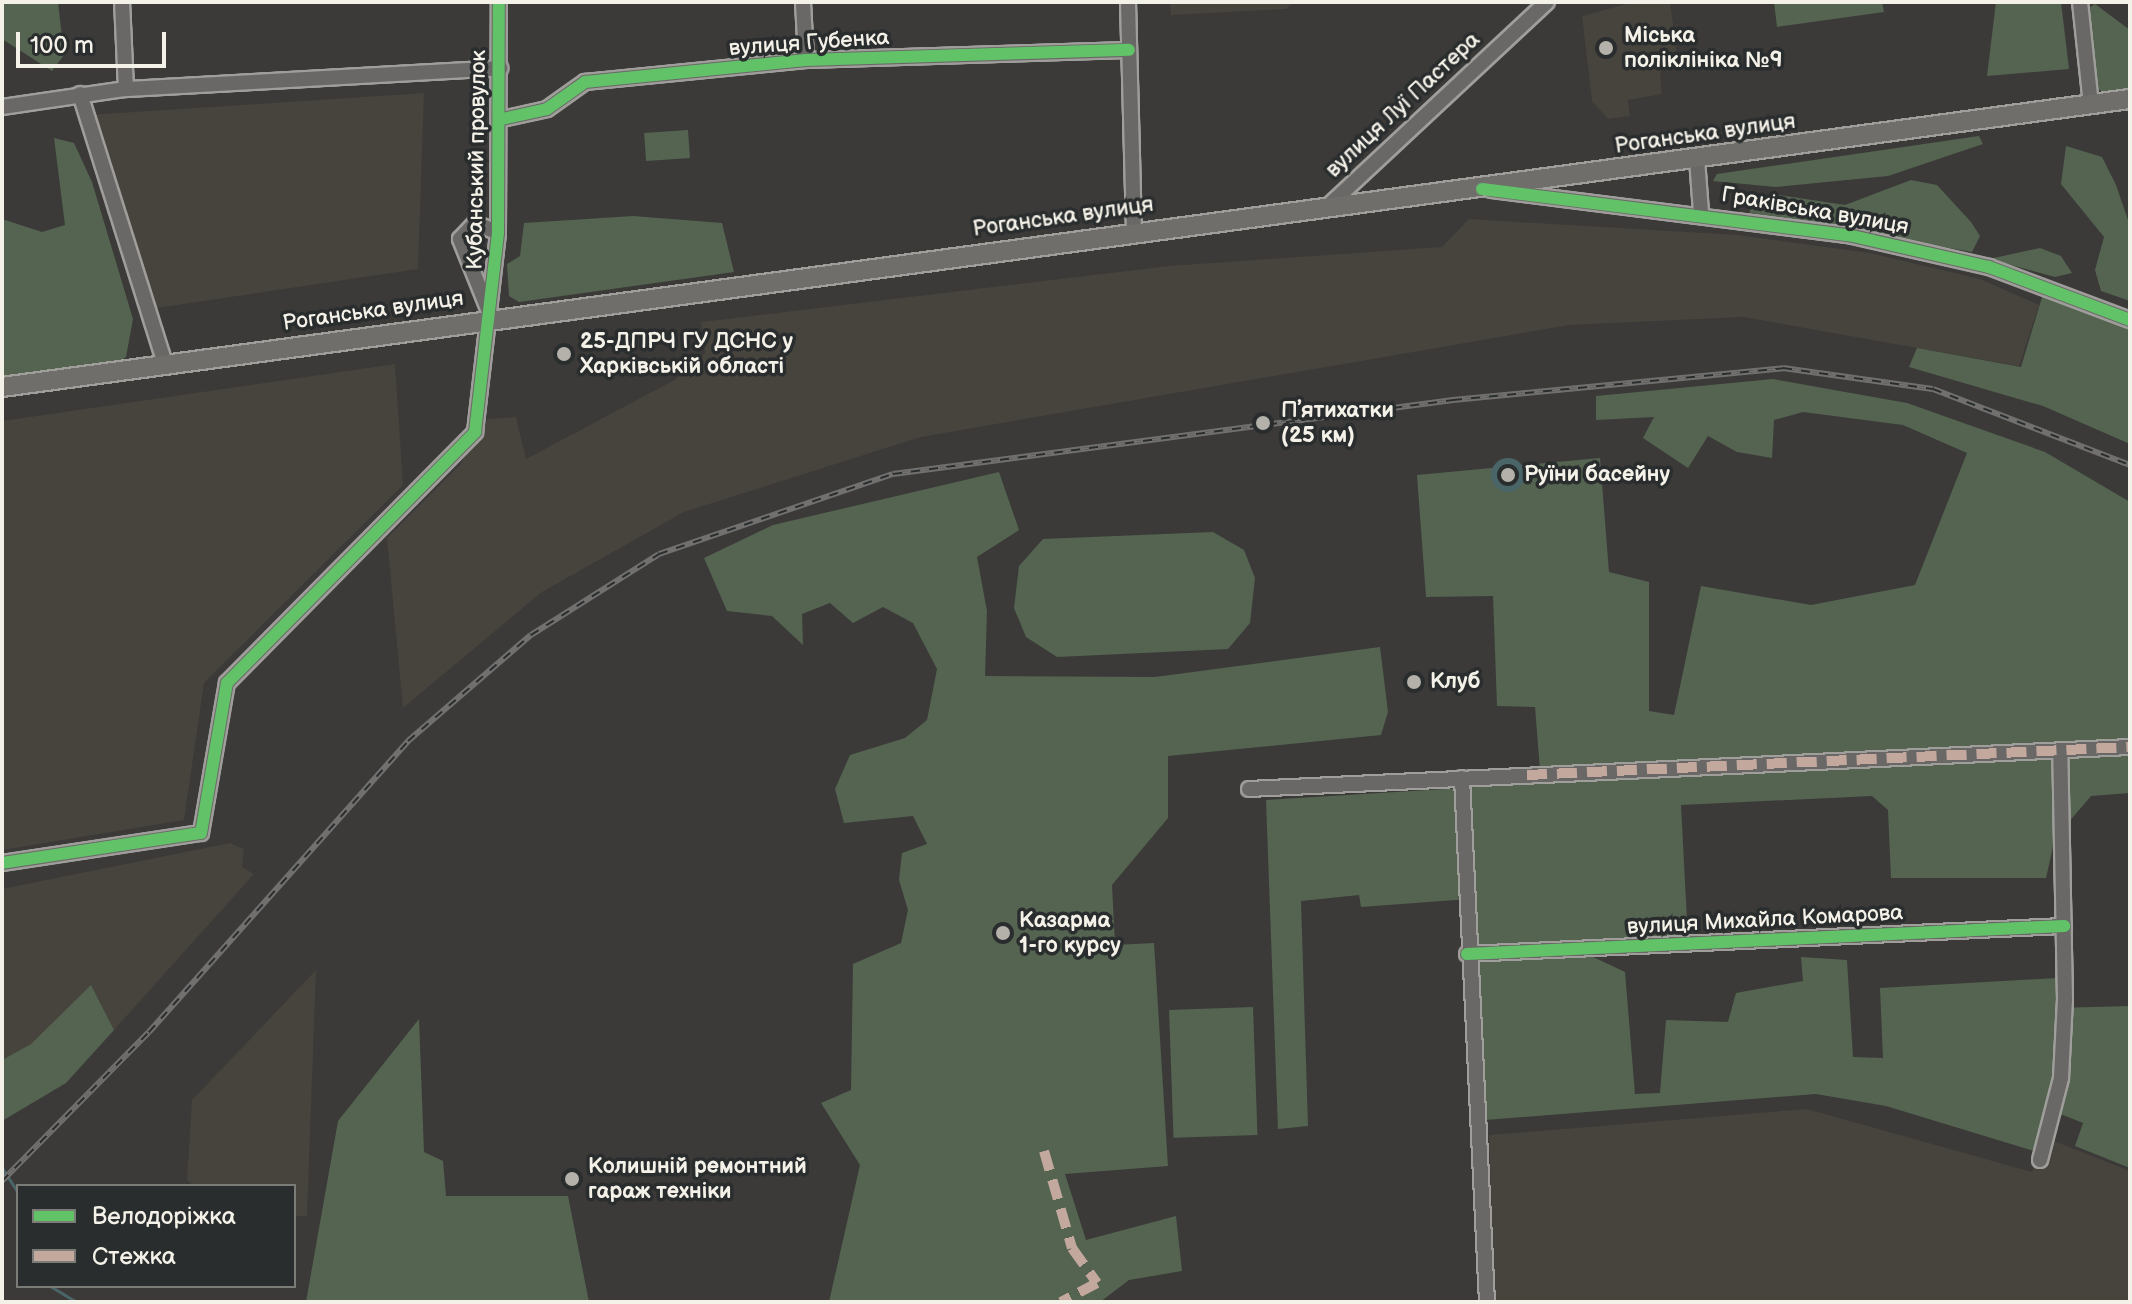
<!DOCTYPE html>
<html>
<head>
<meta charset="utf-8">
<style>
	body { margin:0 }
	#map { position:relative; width:2132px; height:1304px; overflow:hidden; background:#3b3a38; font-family:"Balsamiq Sans",sans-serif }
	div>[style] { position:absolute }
	.built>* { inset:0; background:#47433d }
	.green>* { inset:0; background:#546451; transform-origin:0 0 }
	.water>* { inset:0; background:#4a6568 }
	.round { border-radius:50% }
	.stream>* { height:3px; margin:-1.5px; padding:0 1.5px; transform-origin:1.5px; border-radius:1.5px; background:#4a6568 }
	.roads { filter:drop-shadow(2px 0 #9f9e9b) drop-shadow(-2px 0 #9f9e9b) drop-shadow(0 2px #9f9e9b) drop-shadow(0 -2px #9f9e9b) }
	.minor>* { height:14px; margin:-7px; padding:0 7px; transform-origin:7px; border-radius:7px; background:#696866 }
	.major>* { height:18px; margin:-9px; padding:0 9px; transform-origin:9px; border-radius:9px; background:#706e6b }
	.rail>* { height:6px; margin-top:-3px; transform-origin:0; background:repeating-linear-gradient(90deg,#2a2d2e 0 9px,#71706f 0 18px); box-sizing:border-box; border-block:2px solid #71706f }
	.quiet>* { height:10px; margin-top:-5px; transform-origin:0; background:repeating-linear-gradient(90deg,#c3a89e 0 20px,transparent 0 30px) }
	.cycleway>* { height:12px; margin:-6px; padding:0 6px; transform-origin:6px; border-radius:6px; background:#61c268 }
	.dots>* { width:22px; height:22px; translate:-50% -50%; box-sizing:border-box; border:4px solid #2a2d2e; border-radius:50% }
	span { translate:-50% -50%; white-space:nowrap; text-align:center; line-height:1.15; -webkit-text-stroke:7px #2a2d2e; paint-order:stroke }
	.poi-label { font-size:22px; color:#f4f1e8; font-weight:700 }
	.left { translate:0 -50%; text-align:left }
	.street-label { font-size:22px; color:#f4f1e8 }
	.frame { position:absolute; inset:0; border:4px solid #f4f1e8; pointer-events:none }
	.legend { position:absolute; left:16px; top:1184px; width:280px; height:104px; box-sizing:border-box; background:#2a2d2e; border:2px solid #7b7b78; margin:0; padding:10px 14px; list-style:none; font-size:24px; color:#f4f1e8 }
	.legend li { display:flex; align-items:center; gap:16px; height:40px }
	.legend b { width:40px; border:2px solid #7b7b78 }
	.scale { position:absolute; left:16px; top:32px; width:150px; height:36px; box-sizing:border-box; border:4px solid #f4f1e8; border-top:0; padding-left:10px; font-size:24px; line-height:28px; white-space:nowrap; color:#f4f1e8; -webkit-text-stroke:6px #2a2d2e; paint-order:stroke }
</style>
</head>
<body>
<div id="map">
	<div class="built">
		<i style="clip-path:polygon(1170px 2px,1293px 2px,1286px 9px,1171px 15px)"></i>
		<i style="clip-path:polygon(1634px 2px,1670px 2px,1677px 55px,1660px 72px,1662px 94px,1628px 100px,1630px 116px,1608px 119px,1592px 101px,1582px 16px)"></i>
		<i style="clip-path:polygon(424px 93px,418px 269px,150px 309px,88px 115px)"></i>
		<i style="clip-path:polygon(1469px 219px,1738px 235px,1870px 253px,1980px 279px,2039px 305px,2019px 366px,1743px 317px,1569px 325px,921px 437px,684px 512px,542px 592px,403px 708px,387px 538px,460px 465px,488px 419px,516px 417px,526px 459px,676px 379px,705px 353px,701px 322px,1169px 266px,1442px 247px)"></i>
		<i style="clip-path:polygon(395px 364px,403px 485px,204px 683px,184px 820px,2px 850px,2px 421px)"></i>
		<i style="clip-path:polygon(230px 843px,244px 849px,242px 867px,254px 874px,114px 1030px,91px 986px,31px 1044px,2px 1060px,2px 889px)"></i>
		<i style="clip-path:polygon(316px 970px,307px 1216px,294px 1216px,294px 1186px,193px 1186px,187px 1180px,192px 1100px)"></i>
		<i style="clip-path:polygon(1807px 1109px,2032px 1172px,2049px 1139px,2130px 1171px,2130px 1302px,1495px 1302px,1489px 1135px)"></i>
	</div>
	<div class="green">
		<i style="clip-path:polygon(2px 2px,58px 2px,64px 55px,52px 71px,2px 39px)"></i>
		<i style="clip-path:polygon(1774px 2px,1882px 2px,1884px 12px,1777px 27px)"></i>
		<i style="clip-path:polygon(1996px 2px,2061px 2px,2069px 69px,1987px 76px)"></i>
		<i style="clip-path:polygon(2095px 4px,2130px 30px,2130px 93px,2108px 96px,2097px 88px,2086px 10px)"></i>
		<i style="left:688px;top:130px;width:28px;height:44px;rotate:86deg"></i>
		<i style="clip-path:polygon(1979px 136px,1983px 144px,1888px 176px,1776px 187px,1713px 181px,1717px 174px)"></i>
		<i style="clip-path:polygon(54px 138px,74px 143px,92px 182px,133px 319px,126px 357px,112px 366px,2px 380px,2px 219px,42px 232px,65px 225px)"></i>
		<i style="clip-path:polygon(2066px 146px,2102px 157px,2116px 185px,2130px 226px,2130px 301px,2101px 291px,2095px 270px,2104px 237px,2061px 184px)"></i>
		<i style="clip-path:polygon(1911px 180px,1937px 185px,1971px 222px,1980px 236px,1972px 252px,1750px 213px,1750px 199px,1779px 195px,1845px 205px)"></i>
		<i style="clip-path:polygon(633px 216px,722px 223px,734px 272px,519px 302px,509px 296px,507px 264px,520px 256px,524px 223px)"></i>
		<i style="clip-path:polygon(2040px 248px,2061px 256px,2072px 273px,2055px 277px,1989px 259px)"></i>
		<i style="clip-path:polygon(2043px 294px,2130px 330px,2130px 444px,2043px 406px,1909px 367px,1917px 348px,2021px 367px)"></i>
		<i style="clip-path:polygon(1773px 379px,1907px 403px,2045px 452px,2130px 502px,2130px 793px,2091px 796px,2055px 838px,2046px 878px,1891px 878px,1888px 810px,1872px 796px,1681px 805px,1688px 940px,1472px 951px,1469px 899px,1361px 907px,1359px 895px,1301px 901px,1308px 1126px,1278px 1129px,1266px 800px,1541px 783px,1535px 707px,1497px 706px,1493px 596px,1426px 597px,1417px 475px,1600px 458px,1609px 572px,1649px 582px,1649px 711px,1674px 715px,1701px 586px,1811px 605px,1915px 585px,1967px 453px,1903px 425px,1803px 412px,1774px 420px,1772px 458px,1737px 452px,1708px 436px,1688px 468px,1643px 438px,1654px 417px,1596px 420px,1596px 396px)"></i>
		<i style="clip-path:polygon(999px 472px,1019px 530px,977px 557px,987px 611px,985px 676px,1155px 677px,1380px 647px,1388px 712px,1381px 735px,1168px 756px,1168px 818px,1112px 885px,1115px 945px,1154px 943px,1168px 1166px,1065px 1174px,1086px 1240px,1176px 1216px,1182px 1271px,1129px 1280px,1100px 1302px,829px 1302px,860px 1165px,821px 1103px,851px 1090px,853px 964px,901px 943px,908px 910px,899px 880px,902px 853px,927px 844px,913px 816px,844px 823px,835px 789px,850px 755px,905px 738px,927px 720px,937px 669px,913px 623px,883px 607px,853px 623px,830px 603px,802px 614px,803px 645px,772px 616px,727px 611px,704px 558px,773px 525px)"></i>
		<i style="clip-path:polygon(1213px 532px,1244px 550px,1255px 578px,1250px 623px,1228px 649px,1057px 657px,1026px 637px,1014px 608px,1019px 566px,1043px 539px)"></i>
		<i style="clip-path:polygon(1589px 955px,1625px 972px,1635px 1094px,1660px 1093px,1666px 1020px,1728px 1022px,1736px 993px,1803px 981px,1801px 957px,1847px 960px,1853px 1057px,1883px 1058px,1880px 988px,2057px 978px,2056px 1008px,2130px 1006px,2130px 1168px,2075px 1146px,2083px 1123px,2063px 1115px,2044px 1120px,2034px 1151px,1886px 1106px,1816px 1094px,1485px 1120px,1471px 960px)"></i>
		<i style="clip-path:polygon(91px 985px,114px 1030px,66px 1083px,2px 1121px,2px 1060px,31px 1044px)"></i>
		<i style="left:1253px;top:1007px;width:128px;height:84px;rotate:88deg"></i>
		<i style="clip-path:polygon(419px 1019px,424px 1152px,443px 1161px,446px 1196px,568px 1196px,589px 1302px,306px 1302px,338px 1121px)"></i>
	</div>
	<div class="water">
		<i class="round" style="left:1491px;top:458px;width:34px;height:34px"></i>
	</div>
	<div class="stream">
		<i style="left:2px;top:1168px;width:30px;rotate:57deg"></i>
		<i style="left:50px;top:1286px;width:31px;rotate:31deg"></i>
	</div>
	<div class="roads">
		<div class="minor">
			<i style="left:803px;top:2px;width:58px;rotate:87deg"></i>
			<i style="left:1128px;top:2px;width:230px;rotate:88.5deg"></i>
			<i style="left:2080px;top:2px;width:104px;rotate:83.9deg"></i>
			<i style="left:126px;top:89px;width:375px;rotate:-3.2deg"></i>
			<i style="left:80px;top:94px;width:283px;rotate:72.5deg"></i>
			<i style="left:2px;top:107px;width:125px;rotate:-8.3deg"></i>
			<i style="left:126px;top:89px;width:87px;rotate:-92.6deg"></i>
			<i style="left:502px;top:119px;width:46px;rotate:-12.5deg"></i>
			<i style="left:547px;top:109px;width:47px;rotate:-35.4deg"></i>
			<i style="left:585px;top:82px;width:222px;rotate:-5.7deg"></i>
			<i style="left:806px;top:60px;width:323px;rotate:-1.8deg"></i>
			<i style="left:1697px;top:159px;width:53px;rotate:85.7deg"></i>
			<i style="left:1491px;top:190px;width:360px;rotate:7.2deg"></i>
			<i style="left:1848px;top:235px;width:145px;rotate:12.8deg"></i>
			<i style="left:1989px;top:267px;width:151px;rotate:20.6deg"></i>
			<i style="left:1326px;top:208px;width:302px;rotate:-43deg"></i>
			<i style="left:490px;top:314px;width:81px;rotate:-111.8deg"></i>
			<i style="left:460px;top:239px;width:22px;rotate:-47deg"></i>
			<i style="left:475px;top:223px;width:25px;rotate:23deg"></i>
			<i style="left:1462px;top:778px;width:525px;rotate:87.27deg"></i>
			<i style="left:1249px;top:789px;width:882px;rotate:-2.73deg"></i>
			<i style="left:2px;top:863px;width:201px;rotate:-8.6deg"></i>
			<i style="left:201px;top:833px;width:152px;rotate:-80.2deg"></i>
			<i style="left:227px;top:683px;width:353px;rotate:-45.3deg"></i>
			<i style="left:475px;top:432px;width:200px;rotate:-83.4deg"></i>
			<i style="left:498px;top:233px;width:231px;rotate:-89.8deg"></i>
			<i style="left:1467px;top:954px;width:598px;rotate:-2.69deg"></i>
			<i style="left:2040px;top:1160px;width:85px;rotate:-75.6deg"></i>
			<i style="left:2061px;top:1078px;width:78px;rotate:-87.1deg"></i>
			<i style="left:2065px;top:1000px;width:250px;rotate:-91.1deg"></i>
		</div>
		<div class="major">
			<i style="left:2px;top:387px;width:2147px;rotate:-7.71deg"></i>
		</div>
	</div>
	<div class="rail">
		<i style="left:2px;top:1181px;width:209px;rotate:-45.4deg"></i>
		<i style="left:149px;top:1032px;width:390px;rotate:-48.3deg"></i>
		<i style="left:408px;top:741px;width:162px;rotate:-40.8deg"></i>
		<i style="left:531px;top:635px;width:151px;rotate:-32.3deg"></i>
		<i style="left:659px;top:554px;width:247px;rotate:-18.9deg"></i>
		<i style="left:893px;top:474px;width:565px;rotate:-7.53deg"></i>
		<i style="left:1453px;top:400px;width:332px;rotate:-5.5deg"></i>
		<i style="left:1783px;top:368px;width:151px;rotate:8deg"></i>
		<i style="left:1933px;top:389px;width:211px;rotate:21.1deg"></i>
	</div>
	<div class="quiet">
		<i style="left:1527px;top:775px;width:604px;rotate:-2.66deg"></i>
		<i style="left:1044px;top:1151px;width:101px;rotate:73.9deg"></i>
		<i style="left:1072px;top:1248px;width:43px;rotate:54.5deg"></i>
		<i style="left:1097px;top:1283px;width:41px;rotate:152.2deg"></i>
	</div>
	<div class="cycleway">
		<i style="left:502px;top:119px;width:46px;rotate:-12.5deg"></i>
		<i style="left:547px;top:109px;width:47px;rotate:-35.4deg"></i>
		<i style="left:585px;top:82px;width:222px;rotate:-5.7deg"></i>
		<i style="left:806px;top:60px;width:323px;rotate:-1.8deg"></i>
		<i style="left:1482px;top:189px;width:369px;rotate:7.2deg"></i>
		<i style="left:1848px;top:235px;width:145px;rotate:12.8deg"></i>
		<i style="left:1989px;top:267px;width:151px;rotate:20.6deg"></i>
		<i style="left:2px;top:863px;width:201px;rotate:-8.6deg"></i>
		<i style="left:201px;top:833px;width:152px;rotate:-80.2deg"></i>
		<i style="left:227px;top:683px;width:353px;rotate:-45.3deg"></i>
		<i style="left:475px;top:432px;width:200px;rotate:-83.4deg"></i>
		<i style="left:498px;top:233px;width:231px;rotate:-89.8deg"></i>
		<i style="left:1467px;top:954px;width:598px;rotate:-2.69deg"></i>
	</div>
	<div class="dots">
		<i style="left:1606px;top:48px;background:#b3b1aa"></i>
		<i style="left:564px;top:354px;background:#b3b1aa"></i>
		<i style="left:1263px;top:423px;background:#b3b1aa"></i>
		<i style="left:1508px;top:475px;background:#b3b1aa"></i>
		<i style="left:1414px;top:682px;background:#b3b1aa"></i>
		<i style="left:1003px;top:933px;background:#b3b1aa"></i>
		<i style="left:572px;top:1179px;background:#b3b1aa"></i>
	</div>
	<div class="poi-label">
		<span class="left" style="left:1624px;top:48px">Міська<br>поліклініка №9</span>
		<span class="left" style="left:580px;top:354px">25-ДПРЧ ГУ ДСНС у<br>Харківській області</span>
		<span class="left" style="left:1281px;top:423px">Пʼятихатки<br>(25 км)</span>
		<span class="left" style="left:1524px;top:475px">Руїни басейну</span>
		<span class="left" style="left:1430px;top:682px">Клуб</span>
		<span class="left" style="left:1019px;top:933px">Казарма<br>1-го курсу</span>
		<span class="left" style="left:588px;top:1179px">Колишній ремонтний<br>гараж техніки</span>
	</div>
	<div class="street-label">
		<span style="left:809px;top:43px;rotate:-4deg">вулиця Губенка</span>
		<span style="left:1403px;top:105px;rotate:-43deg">вулиця Луї Пастера</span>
		<span style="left:1705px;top:134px;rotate:-8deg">Роганська вулиця</span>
		<span style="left:477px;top:160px;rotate:-89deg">Кубанський провулок</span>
		<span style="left:1815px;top:211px;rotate:10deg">Граківська вулиця</span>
		<span style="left:1063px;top:217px;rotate:-8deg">Роганська вулиця</span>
		<span style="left:373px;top:311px;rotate:-8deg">Роганська вулиця</span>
		<span style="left:1765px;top:920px;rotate:-3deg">вулиця Михайла Комарова</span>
	</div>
	<div class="frame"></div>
	<ul class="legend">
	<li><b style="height:10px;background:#61c268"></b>Велодоріжка</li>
	<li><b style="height:10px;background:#c3a89e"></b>Стежка</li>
	</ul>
	<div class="scale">100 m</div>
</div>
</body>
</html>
